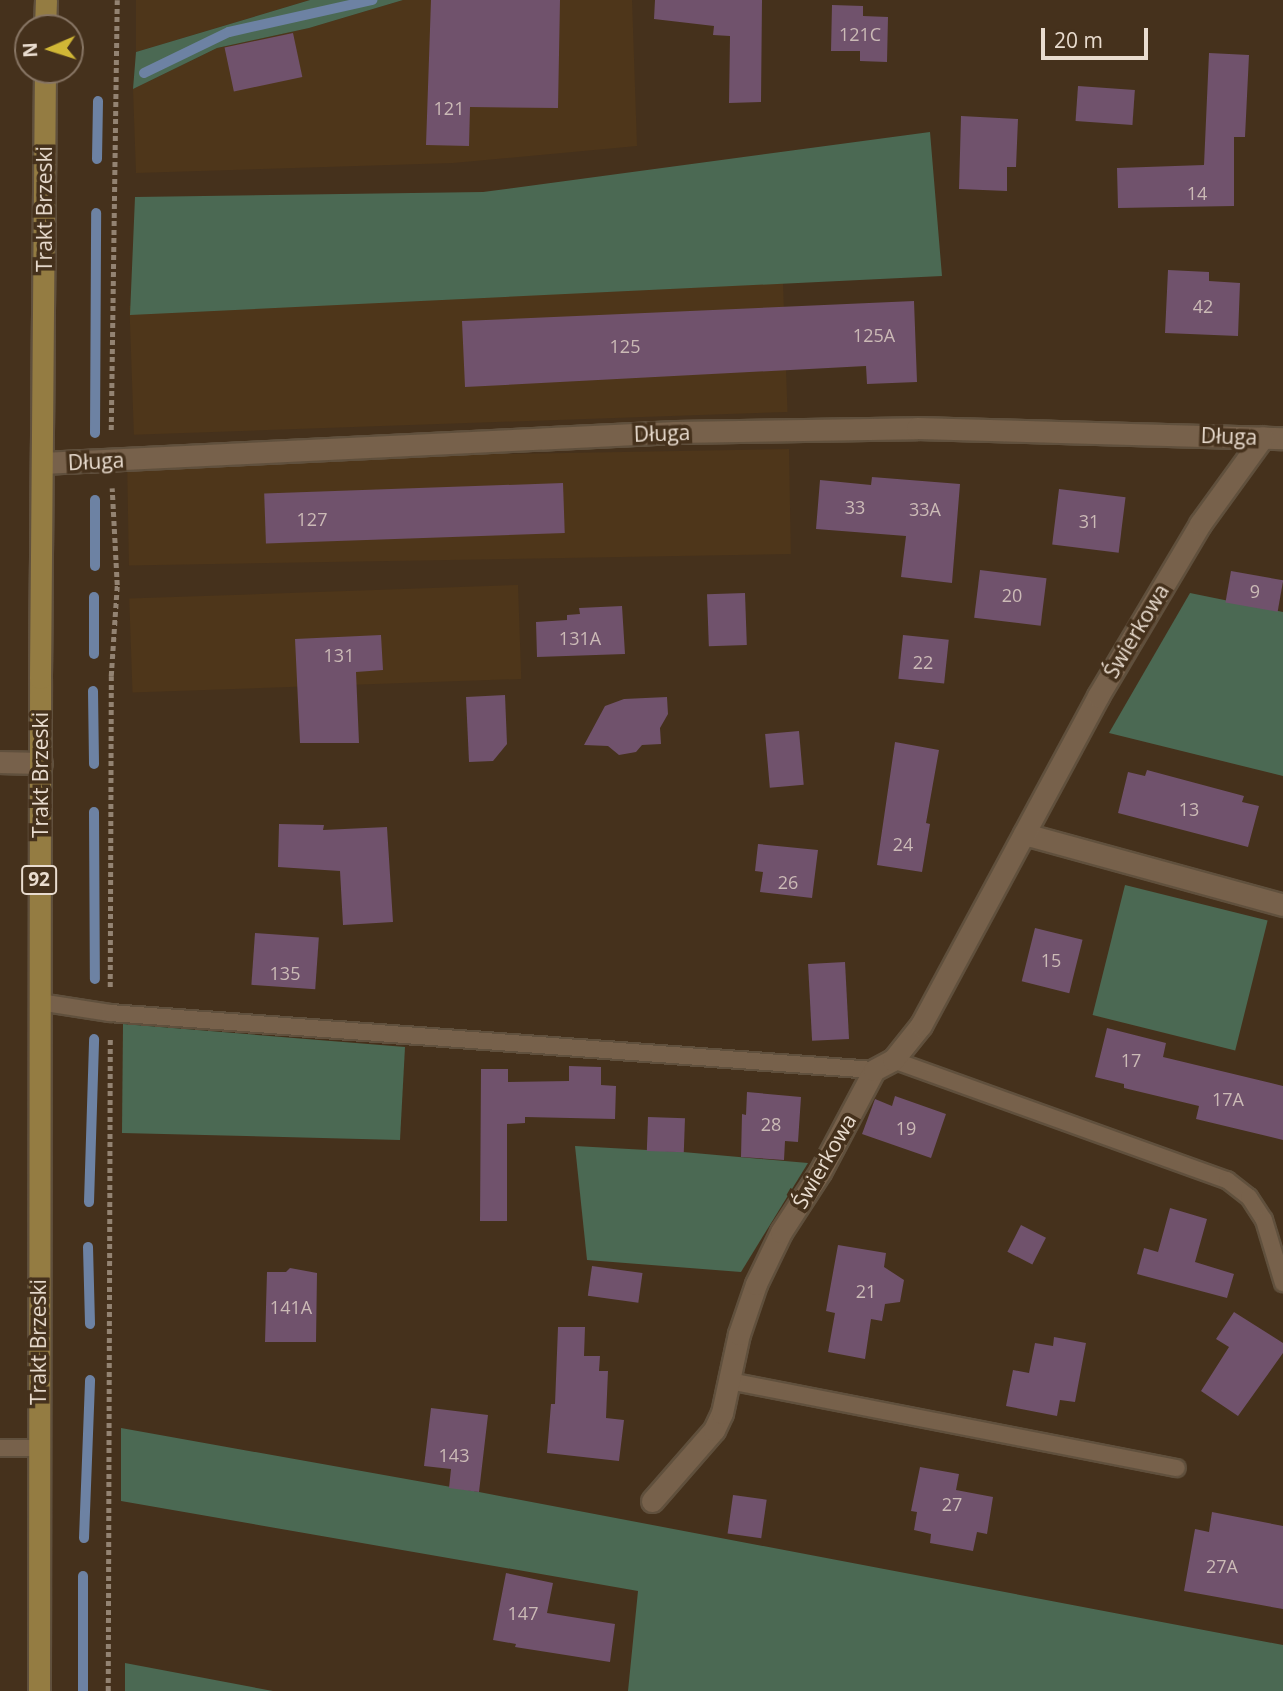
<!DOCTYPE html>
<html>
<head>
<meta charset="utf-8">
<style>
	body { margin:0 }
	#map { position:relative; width:1283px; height:1691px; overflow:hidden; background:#45311c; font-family:"Open Sans",sans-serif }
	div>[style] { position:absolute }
	.built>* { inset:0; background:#4e361a; transform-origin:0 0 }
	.green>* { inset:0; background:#4b6953; transform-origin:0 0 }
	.stream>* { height:10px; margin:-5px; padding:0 5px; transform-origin:5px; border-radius:5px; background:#6d82a3 }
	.building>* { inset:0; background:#70526c; transform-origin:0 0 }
	.path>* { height:4.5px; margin-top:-2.25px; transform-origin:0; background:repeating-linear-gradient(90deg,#938372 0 5px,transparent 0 8.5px) }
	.roads { filter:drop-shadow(2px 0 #60503d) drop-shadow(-2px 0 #60503d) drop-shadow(0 2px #60503d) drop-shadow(0 -2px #60503d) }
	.lane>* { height:16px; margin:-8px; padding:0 8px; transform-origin:8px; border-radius:8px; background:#77614b }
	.street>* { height:21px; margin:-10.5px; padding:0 10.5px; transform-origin:10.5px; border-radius:10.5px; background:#77614b }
	.primary>* { height:21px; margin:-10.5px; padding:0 10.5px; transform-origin:10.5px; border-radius:10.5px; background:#947c42 }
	span { translate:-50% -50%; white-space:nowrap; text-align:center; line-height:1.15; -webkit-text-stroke:7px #45311c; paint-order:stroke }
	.number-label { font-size:18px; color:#cbbab6 }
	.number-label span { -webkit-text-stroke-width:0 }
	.shield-label span { padding:2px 5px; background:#45311c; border:2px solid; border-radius:5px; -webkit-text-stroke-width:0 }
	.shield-label { font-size:19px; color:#e9dccf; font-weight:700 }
	.street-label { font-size:21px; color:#e9dccf }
	.north { position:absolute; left:14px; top:14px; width:70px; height:70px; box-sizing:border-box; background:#45311c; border:2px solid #877564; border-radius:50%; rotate:267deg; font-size:19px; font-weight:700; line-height:28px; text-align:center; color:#e9dccf }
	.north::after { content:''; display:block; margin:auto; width:24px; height:32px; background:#d1b736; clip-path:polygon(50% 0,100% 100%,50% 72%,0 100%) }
	.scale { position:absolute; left:1041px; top:28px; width:107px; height:32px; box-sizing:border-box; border:4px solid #e9dccf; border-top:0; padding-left:9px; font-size:21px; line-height:24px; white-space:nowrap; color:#e9dccf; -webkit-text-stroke:5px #45311c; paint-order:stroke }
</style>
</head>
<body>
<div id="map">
	<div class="built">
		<i style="clip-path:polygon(136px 0,310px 0,136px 52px)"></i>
		<i style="clip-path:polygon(403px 0,632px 0,637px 146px,453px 163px,136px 173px,133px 89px,217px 48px,309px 28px)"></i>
		<i style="left:783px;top:283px;width:129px;height:654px;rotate:88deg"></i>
		<i style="left:789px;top:449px;width:105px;height:662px;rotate:89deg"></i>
		<i style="left:518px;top:585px;width:94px;height:389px;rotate:88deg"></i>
	</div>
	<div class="green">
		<i style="clip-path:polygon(310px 0,403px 0,309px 28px,217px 48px,133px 89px,136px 52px)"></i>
		<i style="clip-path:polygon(930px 132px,942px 276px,130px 315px,135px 197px,483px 192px)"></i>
		<i style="clip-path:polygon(1190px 593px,1283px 612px,1283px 776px,1109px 733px)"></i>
		<i style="left:1125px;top:885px;width:147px;height:134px;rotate:14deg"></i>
		<i style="clip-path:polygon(123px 1024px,405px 1047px,400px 1140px,122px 1133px)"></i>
		<i style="clip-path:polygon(575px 1146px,683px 1152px,808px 1163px,741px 1272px,587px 1260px)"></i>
		<i style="clip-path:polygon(121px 1428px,479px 1492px,1283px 1645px,1283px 1691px,628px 1691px,638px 1591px,121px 1501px)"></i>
		<i style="clip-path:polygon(125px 1663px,273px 1691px,125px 1691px)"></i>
	</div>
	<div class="stream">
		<i style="left:144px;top:73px;width:94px;rotate:-25.8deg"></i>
		<i style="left:229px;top:32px;width:147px;rotate:-12.6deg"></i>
		<i style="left:97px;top:159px;width:58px;rotate:-89deg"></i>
		<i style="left:95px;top:433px;width:220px;rotate:-89.7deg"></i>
		<i style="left:95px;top:566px;width:66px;rotate:-90deg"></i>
		<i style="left:94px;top:654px;width:57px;rotate:-90deg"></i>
		<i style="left:93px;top:691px;width:73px;rotate:89.2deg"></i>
		<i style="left:94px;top:812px;width:167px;rotate:89.7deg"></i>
		<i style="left:89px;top:1202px;width:163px;rotate:-88.2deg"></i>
		<i style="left:88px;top:1247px;width:77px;rotate:88.5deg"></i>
		<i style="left:84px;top:1538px;width:158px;rotate:-87.8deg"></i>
		<i style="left:83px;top:1691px;width:115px;rotate:-90deg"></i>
	</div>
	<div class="building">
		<i style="clip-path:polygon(431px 0,560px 0,558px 108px,470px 107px,469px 146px,426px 145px)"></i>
		<i style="clip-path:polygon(655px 0,762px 0,761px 102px,729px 103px,730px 36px,713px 35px,714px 26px,654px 19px)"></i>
		<i style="clip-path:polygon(832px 5px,863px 6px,863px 16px,888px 17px,887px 62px,860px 61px,860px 51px,831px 51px)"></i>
		<i style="left:293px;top:33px;width:45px;height:70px;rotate:78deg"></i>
		<i style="clip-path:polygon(1209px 53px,1249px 55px,1245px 137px,1234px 137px,1234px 206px,1118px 208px,1117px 168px,1204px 165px)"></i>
		<i style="left:1078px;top:86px;width:57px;height:35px;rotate:4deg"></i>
		<i style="clip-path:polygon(961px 116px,1018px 119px,1016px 167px,1007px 167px,1007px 191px,959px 189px)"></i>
		<i style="clip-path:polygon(1168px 270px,1209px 272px,1209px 281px,1240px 283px,1238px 336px,1165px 333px)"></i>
		<i style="clip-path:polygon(914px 301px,917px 382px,867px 384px,866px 366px,465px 387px,462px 321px)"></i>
		<i style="clip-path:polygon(872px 477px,960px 484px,952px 583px,901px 577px,906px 536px,816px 529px,820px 480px,871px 485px)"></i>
		<i style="left:563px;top:483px;width:50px;height:299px;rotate:88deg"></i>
		<i style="left:1059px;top:489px;width:67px;height:56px;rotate:7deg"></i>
		<i style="left:980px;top:570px;width:67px;height:48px;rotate:7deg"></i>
		<i style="left:1231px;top:571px;width:53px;height:32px;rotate:10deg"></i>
		<i style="left:745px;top:593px;width:52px;height:38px;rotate:88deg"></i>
		<i style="clip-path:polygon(622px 606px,625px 654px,537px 657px,536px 622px,567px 620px,567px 615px,580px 614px,579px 608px)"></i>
		<i style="clip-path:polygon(381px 635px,383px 670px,356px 672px,359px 743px,300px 743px,295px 639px)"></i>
		<i style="left:903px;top:635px;width:46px;height:44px;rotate:6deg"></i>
		<i style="clip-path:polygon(505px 695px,507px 744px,493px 761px,469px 762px,466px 697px)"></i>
		<i style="clip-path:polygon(667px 697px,668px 714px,660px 728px,661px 744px,642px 745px,636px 752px,619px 755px,608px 746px,584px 745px,605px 706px,624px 699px)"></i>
		<i style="left:799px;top:731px;width:54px;height:34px;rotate:85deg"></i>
		<i style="clip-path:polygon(895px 742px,939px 750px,926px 823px,930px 824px,922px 872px,877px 865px)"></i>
		<i style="clip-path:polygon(1147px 770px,1244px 796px,1242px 802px,1259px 806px,1248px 847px,1118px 813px,1128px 772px,1145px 776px)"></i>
		<i style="clip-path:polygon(279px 824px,324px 825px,323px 830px,387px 827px,393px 922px,343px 925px,340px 871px,278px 867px)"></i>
		<i style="clip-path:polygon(758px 844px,818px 850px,812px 898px,760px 892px,763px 872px,755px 871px)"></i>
		<i style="left:1035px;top:928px;width:49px;height:55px;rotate:14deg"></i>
		<i style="left:255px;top:933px;width:64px;height:52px;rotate:4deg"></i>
		<i style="left:845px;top:962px;width:77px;height:37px;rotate:87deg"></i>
		<i style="clip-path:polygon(1107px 1028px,1166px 1043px,1163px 1057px,1283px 1086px,1283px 1140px,1196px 1119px,1199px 1106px,1124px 1088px,1124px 1084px,1095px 1077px)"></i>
		<i style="clip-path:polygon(569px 1066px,601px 1067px,601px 1085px,616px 1086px,615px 1119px,525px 1117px,525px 1123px,507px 1124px,507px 1221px,480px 1221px,481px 1069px,508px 1069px,508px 1082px,569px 1081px)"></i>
		<i style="clip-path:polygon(747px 1092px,801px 1097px,798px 1142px,785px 1141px,784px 1160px,741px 1157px,742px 1114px,746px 1115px)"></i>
		<i style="clip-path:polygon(895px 1096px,946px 1114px,931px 1158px,862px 1134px,875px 1099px,892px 1106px)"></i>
		<i style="left:648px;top:1117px;width:37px;height:34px;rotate:2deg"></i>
		<i style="clip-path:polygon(1170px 1208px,1207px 1219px,1195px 1262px,1234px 1274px,1227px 1298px,1137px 1274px,1144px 1248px,1158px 1252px)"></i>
		<i style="left:1021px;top:1225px;width:28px;height:30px;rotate:27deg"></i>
		<i style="clip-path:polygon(838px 1245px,886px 1253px,884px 1267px,904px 1280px,900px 1302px,885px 1304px,882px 1321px,871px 1319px,865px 1359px,828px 1352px,835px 1313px,826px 1311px)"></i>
		<i style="left:592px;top:1266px;width:51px;height:30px;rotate:8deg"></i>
		<i style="clip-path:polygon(290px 1268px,317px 1273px,316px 1342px,265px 1342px,267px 1272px,286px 1272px)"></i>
		<i style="clip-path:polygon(1234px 1312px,1283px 1343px,1283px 1353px,1238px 1416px,1201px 1391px,1229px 1347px,1216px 1339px)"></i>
		<i style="clip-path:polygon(558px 1327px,585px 1327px,584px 1356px,600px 1356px,599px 1371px,608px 1371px,606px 1418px,624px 1420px,619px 1461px,547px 1453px,551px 1404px,555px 1404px)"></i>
		<i style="clip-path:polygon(1054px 1337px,1086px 1343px,1075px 1402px,1060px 1400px,1057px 1416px,1006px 1406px,1013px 1370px,1029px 1373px,1035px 1343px,1053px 1346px)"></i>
		<i style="clip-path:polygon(431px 1408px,488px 1415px,479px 1492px,449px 1488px,451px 1469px,424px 1466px)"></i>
		<i style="clip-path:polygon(920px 1467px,959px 1474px,956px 1490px,993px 1497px,987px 1534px,977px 1532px,973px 1551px,930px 1543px,931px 1534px,914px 1530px,917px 1512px,911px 1511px)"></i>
		<i style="left:733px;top:1495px;width:34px;height:39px;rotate:8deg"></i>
		<i style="clip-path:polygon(1212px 1512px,1283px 1526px,1283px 1609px,1184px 1591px,1195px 1529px,1209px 1532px)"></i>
		<i style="clip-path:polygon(506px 1573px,553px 1583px,547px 1613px,615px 1624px,610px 1662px,515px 1647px,516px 1644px,493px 1640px)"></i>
	</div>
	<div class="path">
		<i style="left:111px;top:430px;width:430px;rotate:-89.2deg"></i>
		<i style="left:110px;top:987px;width:311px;rotate:-89.8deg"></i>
		<i style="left:111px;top:676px;width:91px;rotate:-86.2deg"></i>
		<i style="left:117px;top:585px;width:97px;rotate:-93deg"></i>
		<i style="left:108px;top:1691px;width:654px;rotate:-89.82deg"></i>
	</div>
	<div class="roads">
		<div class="lane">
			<i style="left:39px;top:1002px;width:72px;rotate:8.8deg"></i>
			<i style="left:110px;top:1013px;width:766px;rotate:4.27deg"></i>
			<i style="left:893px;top:1060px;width:355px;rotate:19.8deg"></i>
			<i style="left:1227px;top:1180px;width:28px;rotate:38deg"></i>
			<i style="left:1249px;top:1197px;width:27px;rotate:57deg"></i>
			<i style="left:1264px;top:1220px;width:66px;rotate:73.2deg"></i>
			<i style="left:729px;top:1381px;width:456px;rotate:11deg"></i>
			<i style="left:0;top:1448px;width:38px"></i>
		</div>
		<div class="street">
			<i style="left:42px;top:463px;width:634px;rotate:-2.8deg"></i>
			<i style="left:675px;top:432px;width:242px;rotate:-0.9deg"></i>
			<i style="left:917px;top:428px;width:366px;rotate:1.6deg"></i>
			<i style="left:0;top:762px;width:41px;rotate:1.4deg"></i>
			<i style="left:1024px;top:834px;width:269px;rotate:15.3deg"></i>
			<i style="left:652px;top:1501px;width:94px;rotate:-48.9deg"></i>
			<i style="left:714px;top:1430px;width:19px;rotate:-65deg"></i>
			<i style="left:722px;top:1413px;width:81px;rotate:-77.9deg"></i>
			<i style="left:739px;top:1334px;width:53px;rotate:-71.2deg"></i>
			<i style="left:756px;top:1284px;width:58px;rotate:-64.3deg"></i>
			<i style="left:781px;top:1232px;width:72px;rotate:-57deg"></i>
			<i style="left:820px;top:1172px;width:115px;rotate:-62.1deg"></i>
			<i style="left:874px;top:1070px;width:21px;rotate:-28deg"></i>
			<i style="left:893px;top:1060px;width:45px;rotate:-51.3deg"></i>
			<i style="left:921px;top:1025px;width:374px;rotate:-61.7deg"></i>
			<i style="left:1098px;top:696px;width:200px;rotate:-59.3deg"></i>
			<i style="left:1200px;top:524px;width:107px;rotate:-54.1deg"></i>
		</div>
		<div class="primary">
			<i style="left:45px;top:28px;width:28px;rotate:-88deg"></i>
			<i style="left:39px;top:1691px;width:1013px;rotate:-89.94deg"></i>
			<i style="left:40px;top:678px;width:608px;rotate:-89.53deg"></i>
		</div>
	</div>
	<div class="number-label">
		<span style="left:860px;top:34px">121C</span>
		<span style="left:449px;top:108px">121</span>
		<span style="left:1197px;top:193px">14</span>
		<span style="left:1203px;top:306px">42</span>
		<span style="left:874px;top:335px">125A</span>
		<span style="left:625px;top:346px">125</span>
		<span style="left:855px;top:507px">33</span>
		<span style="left:925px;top:509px">33A</span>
		<span style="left:312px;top:519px">127</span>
		<span style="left:1089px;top:521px">31</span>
		<span style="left:1255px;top:591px">9</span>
		<span style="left:1012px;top:595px">20</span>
		<span style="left:580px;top:638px">131A</span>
		<span style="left:339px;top:655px">131</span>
		<span style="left:923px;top:662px">22</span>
		<span style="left:1189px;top:809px">13</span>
		<span style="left:903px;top:844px">24</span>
		<span style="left:788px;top:882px">26</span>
		<span style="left:1051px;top:960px">15</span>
		<span style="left:285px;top:973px">135</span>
		<span style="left:1131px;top:1060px">17</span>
		<span style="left:1228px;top:1099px">17A</span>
		<span style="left:771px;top:1124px">28</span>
		<span style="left:906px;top:1128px">19</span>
		<span style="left:866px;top:1291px">21</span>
		<span style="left:291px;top:1307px">141A</span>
		<span style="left:454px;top:1455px">143</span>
		<span style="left:952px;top:1504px">27</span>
		<span style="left:1222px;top:1566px">27A</span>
		<span style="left:523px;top:1613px">147</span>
	</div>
	<div class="shield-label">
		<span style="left:39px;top:880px">92</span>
	</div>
	<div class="street-label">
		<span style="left:44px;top:209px;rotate:-90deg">Trakt Brzeski</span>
		<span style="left:662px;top:433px;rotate:-2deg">Długa</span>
		<span style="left:1229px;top:436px;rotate:2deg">Długa</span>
		<span style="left:96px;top:461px;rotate:-3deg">Długa</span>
		<span style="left:1136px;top:631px;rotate:-59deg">Świerkowa</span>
		<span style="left:40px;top:775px;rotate:-90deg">Trakt Brzeski</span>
		<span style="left:824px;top:1161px;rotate:-60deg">Świerkowa</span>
		<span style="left:38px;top:1342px;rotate:-90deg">Trakt Brzeski</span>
	</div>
	<div class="north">N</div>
	<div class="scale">20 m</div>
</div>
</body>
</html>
